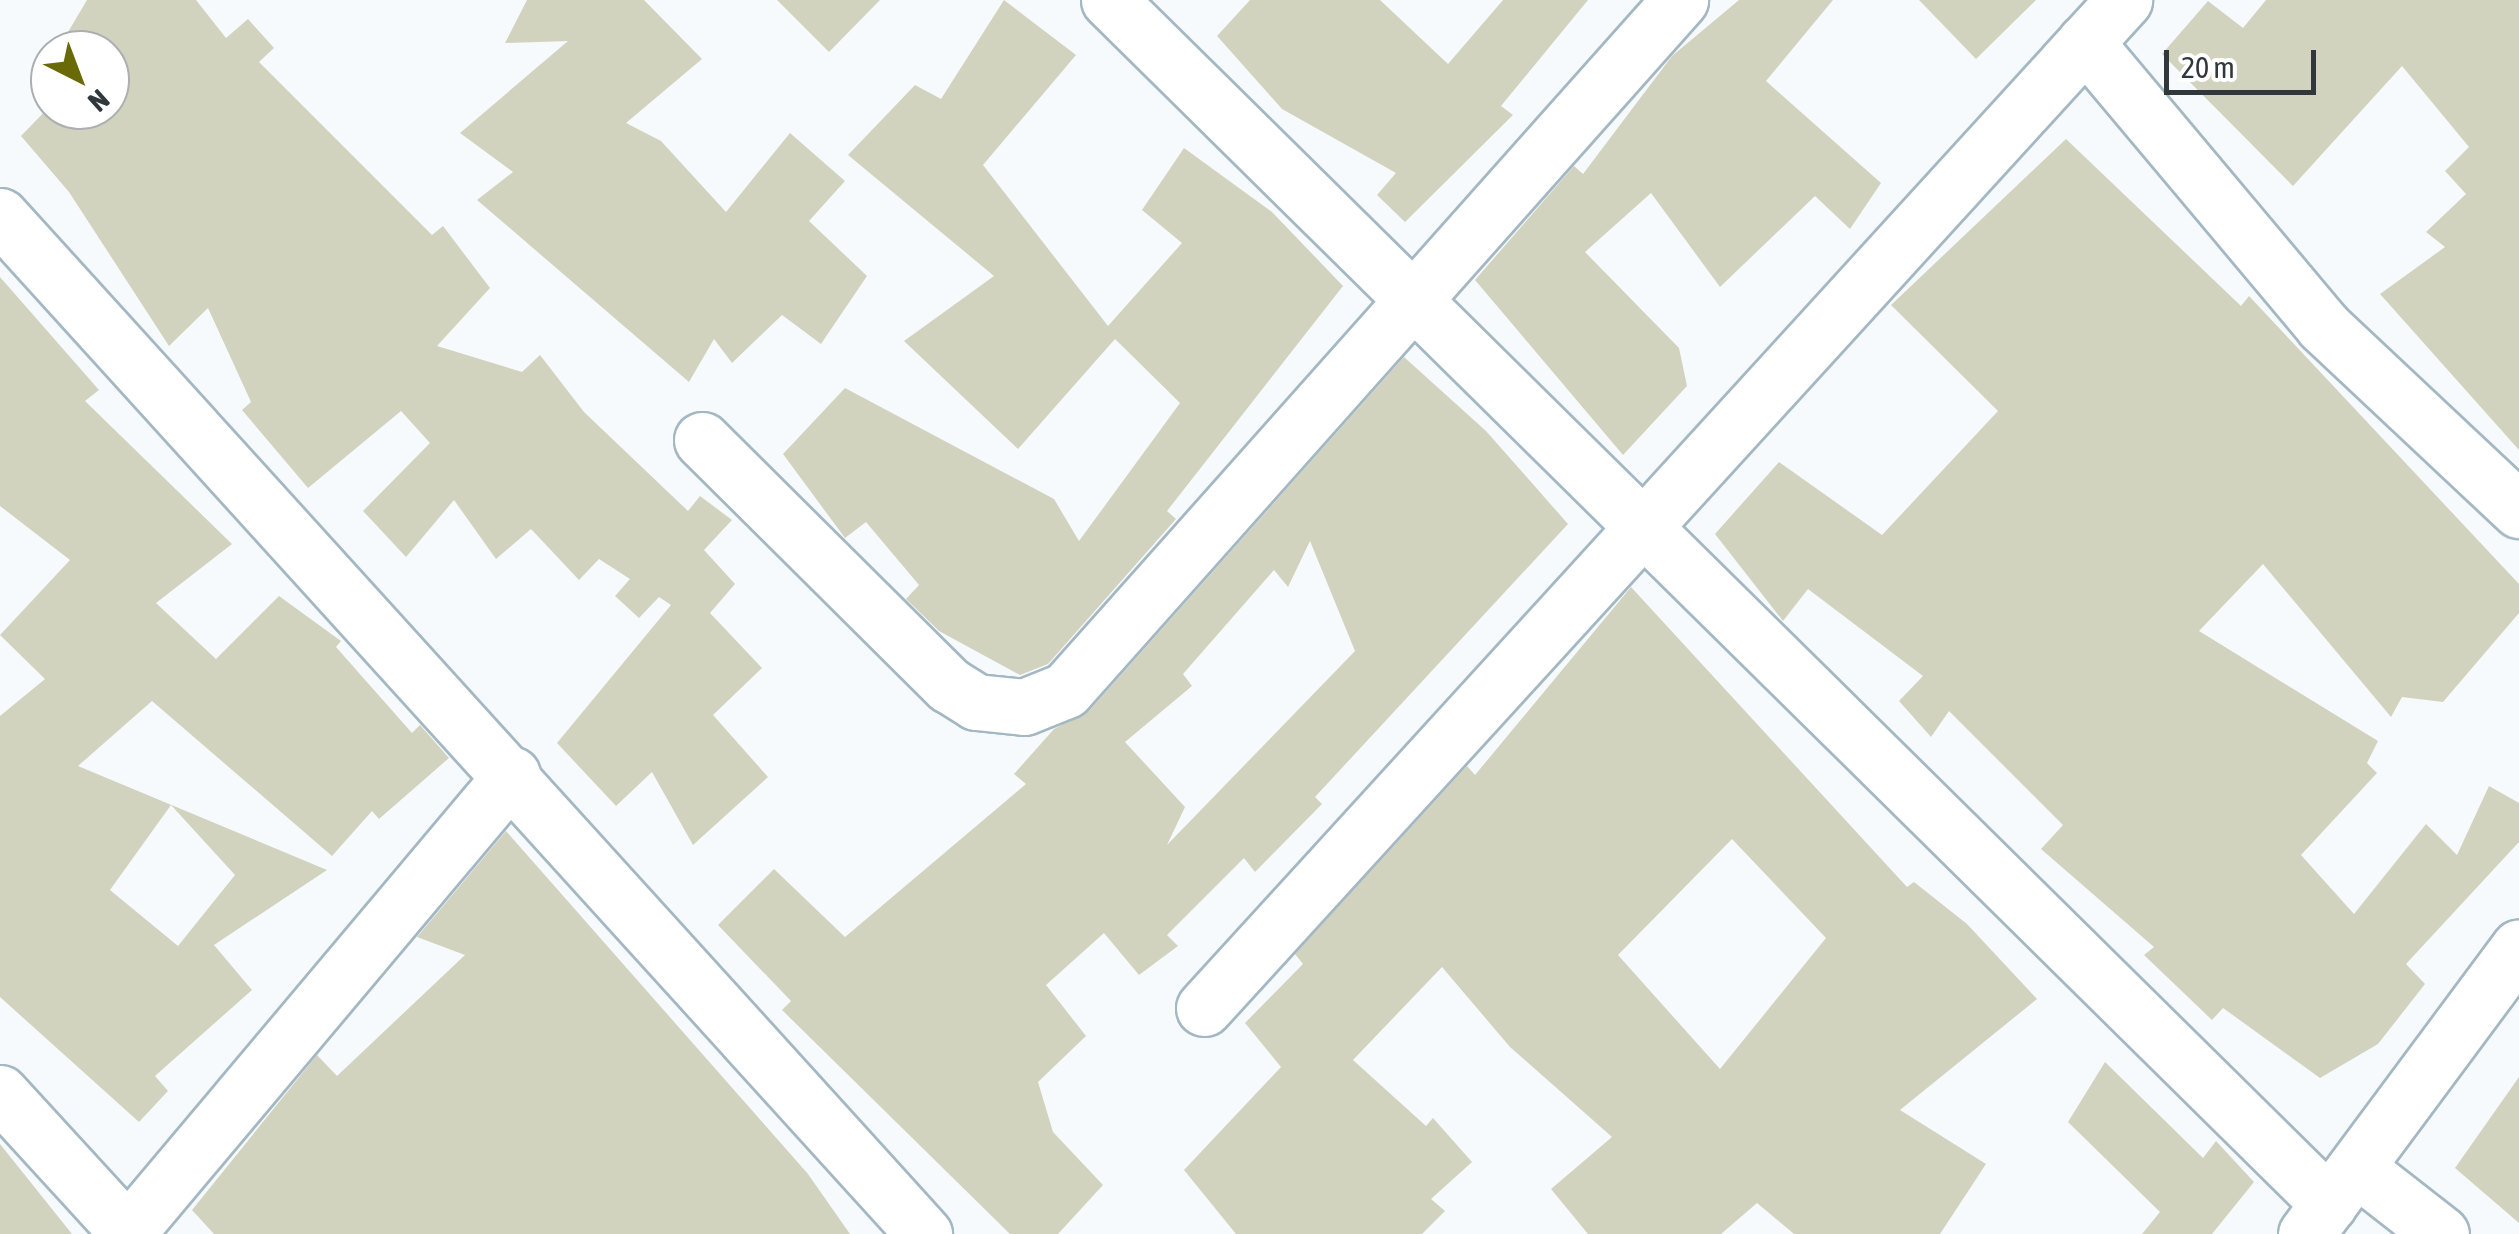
<!DOCTYPE html>
<html>
<head>
<meta charset="utf-8">
<style>
	body { margin:0 }
	#map { position:relative; width:2519px; height:1234px; overflow:hidden; background:#f6fafc; font-family:"Asap Condensed",sans-serif }
	div>[style] { position:absolute }
	.building>* { inset:0; background:#d2d3bf }
	.roads { filter:drop-shadow(2px 0 #a4b8c3) drop-shadow(-2px 0 #a4b8c3) drop-shadow(0 2px #a4b8c3) drop-shadow(0 -2px #a4b8c3) }
	.street>* { height:55px; margin:-27.5px; padding:0 27.5px; transform-origin:27.5px; border-radius:27.5px; background:#fff }
	span { translate:-50% -50%; white-space:nowrap; text-align:center; line-height:1.15; -webkit-text-stroke:8px #fff; paint-order:stroke }
	.north { position:absolute; left:30px; top:30px; width:100px; height:100px; box-sizing:border-box; background:#fff; border:2px solid #acafb1; border-radius:50%; rotate:138deg; font-size:28px; font-weight:700; line-height:40px; text-align:center; color:#30383c }
	.north::after { content:''; display:block; margin:auto; width:35px; height:45px; background:#696a07; clip-path:polygon(50% 0,100% 100%,50% 72%,0 100%) }
	.scale { position:absolute; left:2164px; top:50px; width:152px; height:45px; box-sizing:border-box; border:5px solid #30383c; border-top:0; padding-left:12px; font-size:30px; line-height:35px; white-space:nowrap; color:#30383c; -webkit-text-stroke:8px #fff; paint-order:stroke }
</style>
</head>
<body>
<div id="map">
	<div class="building">
		<i style="clip-path:polygon(87px 0,196px 0,226px 38px,248px 19px,274px 48px,259px 62px,432px 235px,443px 226px,490px 288px,437px 346px,522px 372px,540px 355px,584px 412px,688px 511px,700px 496px,732px 520px,704px 550px,735px 584px,710px 613px,762px 668px,713px 715px,768px 777px,693px 845px,652px 772px,616px 806px,557px 743px,671px 605px,659px 597px,639px 618px,615px 596px,630px 579px,599px 559px,579px 580px,531px 529px,496px 559px,454px 500px,406px 557px,363px 511px,430px 443px,401px 411px,308px 488px,242px 410px,251px 402px,208px 308px,169px 346px,69px 192px,21px 136px,50px 106px,110px 110px,110px 50px,58px 49px)"></i>
		<i style="clip-path:polygon(527px 0,644px 0,702px 59px,626px 123px,661px 141px,726px 212px,790px 133px,845px 181px,809px 221px,867px 276px,821px 344px,782px 315px,732px 363px,714px 339px,689px 382px,477px 200px,513px 172px,460px 133px,568px 41px,505px 43px)"></i>
		<i style="clip-path:polygon(777px 0,880px 0,829px 52px)"></i>
		<i style="clip-path:polygon(1004px 0,1076px 55px,983px 165px,1108px 326px,1182px 243px,1142px 210px,1184px 148px,1272px 212px,1343px 286px,1167px 511px,1176px 519px,1048px 664px,1020px 675px,939px 631px,906px 599px,919px 585px,866px 522px,845px 538px,783px 454px,845px 388px,1054px 499px,1079px 541px,1180px 403px,1115px 339px,1018px 449px,904px 341px,994px 276px,848px 155px,915px 85px,941px 99px)"></i>
		<i style="clip-path:polygon(1250px 0,1380px 0,1448px 64px,1503px 0,1588px 0,1501px 106px,1513px 115px,1405px 222px,1377px 195px,1396px 173px,1282px 109px,1217px 36px)"></i>
		<i style="clip-path:polygon(1739px 0,1833px 0,1766px 81px,1881px 183px,1850px 229px,1815px 196px,1720px 287px,1651px 193px,1585px 252px,1679px 348px,1687px 386px,1623px 455px,1475px 280px,1574px 166px,1583px 174px,1672px 56px)"></i>
		<i style="clip-path:polygon(1919px 0,2036px 0,1976px 59px)"></i>
		<i style="clip-path:polygon(2266px 0,2519px 0,2519px 450px,2380px 294px,2445px 247px,2426px 232px,2466px 194px,2445px 171px,2469px 147px,2402px 66px,2293px 186px,2162px 54px,2208px 1px,2243px 28px)"></i>
		<i style="clip-path:polygon(2066px 139px,2241px 306px,2249px 296px,2519px 584px,2519px 613px,2443px 702px,2402px 697px,2391px 717px,2263px 564px,2199px 631px,2378px 741px,2367px 763px,2377px 773px,2301px 855px,2354px 914px,2426px 824px,2457px 855px,2489px 786px,2519px 803px,2519px 842px,2406px 964px,2425px 984px,2378px 1044px,2320px 1078px,2223px 1008px,2212px 1020px,2144px 955px,2154px 947px,2041px 849px,2063px 825px,1949px 711px,1931px 737px,1899px 701px,1923px 676px,1808px 589px,1783px 621px,1715px 534px,1779px 462px,1882px 535px,1998px 411px,1891px 305px)"></i>
		<i style="clip-path:polygon(evenodd,0 277px,99px 390px,85px 401px,232px 544px,156px 603px,216px 659px,279px 596px,341px 641px,336px 647px,412px 733px,420px 725px,449px 758px,379px 819px,372px 811px,332px 856px,152px 701px,78px 766px,327px 870px,214px 945px,252px 990px,155px 1076px,168px 1091px,139px 1122px,0 997px,0 716px,45px 679px,0 635px,70px 560px,0 506px,0 277px,171px 805px,235px 875px,178px 946px,110px 890px,171px 805px)"></i>
		<i style="clip-path:polygon(evenodd,1404px 357px,1486px 431px,1568px 524px,1315px 797px,1322px 804px,1255px 872px,1244px 858px,1167px 935px,1178px 946px,1139px 975px,1104px 933px,1046px 985px,1086px 1036px,1038px 1082px,1053px 1132px,1103px 1185px,1058px 1234px,1010px 1234px,782px 1010px,791px 1001px,718px 925px,774px 869px,845px 937px,1026px 784px,1014px 774px,1054px 729px,1089px 711px,1404px 357px,1310px 541px,1355px 651px,1167px 845px,1185px 807px,1125px 742px,1192px 686px,1183px 674px,1274px 570px,1288px 587px,1310px 541px)"></i>
		<i style="clip-path:polygon(evenodd,1631px 587px,1907px 887px,1914px 882px,1967px 924px,2037px 999px,1900px 1110px,1986px 1164px,1940px 1234px,1794px 1234px,1757px 1203px,1721px 1234px,1588px 1234px,1551px 1189px,1612px 1137px,1510px 1047px,1442px 967px,1353px 1060px,1426px 1126px,1433px 1118px,1472px 1162px,1431px 1199px,1445px 1211px,1422px 1234px,1236px 1234px,1184px 1170px,1281px 1067px,1245px 1023px,1303px 964px,1295px 954px,1467px 766px,1475px 775px,1631px 587px,1732px 839px,1826px 938px,1720px 1069px,1618px 955px,1732px 839px)"></i>
		<i style="clip-path:polygon(506px 831px,808px 1174px,850px 1234px,214px 1234px,192px 1210px,317px 1055px,337px 1076px,465px 955px,417px 937px)"></i>
		<i style="clip-path:polygon(2105px 1062px,2203px 1158px,2216px 1141px,2254px 1182px,2212px 1234px,2142px 1234px,2160px 1212px,2068px 1122px)"></i>
		<i style="clip-path:polygon(2519px 1077px,2519px 1223px,2455px 1168px)"></i>
		<i style="clip-path:polygon(0 1144px,72px 1234px,0 1234px)"></i>
	</div>
	<div class="roads">
		<div class="street">
			<i style="left:1109px;top:0;width:1714px;rotate:44.62deg"></i>
			<i style="left:2085px;top:42px;width:371px;rotate:50deg"></i>
			<i style="left:2323px;top:326px;width:269px;rotate:43.2deg"></i>
			<i style="left:0;top:216px;width:1375px;rotate:47.77deg"></i>
			<i style="left:702px;top:440px;width:348px;rotate:44.8deg"></i>
			<i style="left:949px;top:685px;width:32px;rotate:32deg"></i>
			<i style="left:976px;top:702px;width:48px;rotate:5.9deg"></i>
			<i style="left:1024px;top:707px;width:45px;rotate:-22deg"></i>
			<i style="left:1066px;top:690px;width:924px;rotate:-48.34deg"></i>
			<i style="left:1204px;top:1008px;width:1365px;rotate:-47.61deg"></i>
			<i style="left:0;top:1093px;width:191px;rotate:47.5deg"></i>
			<i style="left:2359px;top:1170px;width:104px;rotate:38deg"></i>
			<i style="left:126px;top:1234px;width:600px;rotate:-49.94deg"></i>
			<i style="left:2306px;top:1234px;width:357px;rotate:-53.4deg"></i>
		</div>
	</div>
	<div class="north">N</div>
	<div class="scale">20 m</div>
</div>
</body>
</html>
